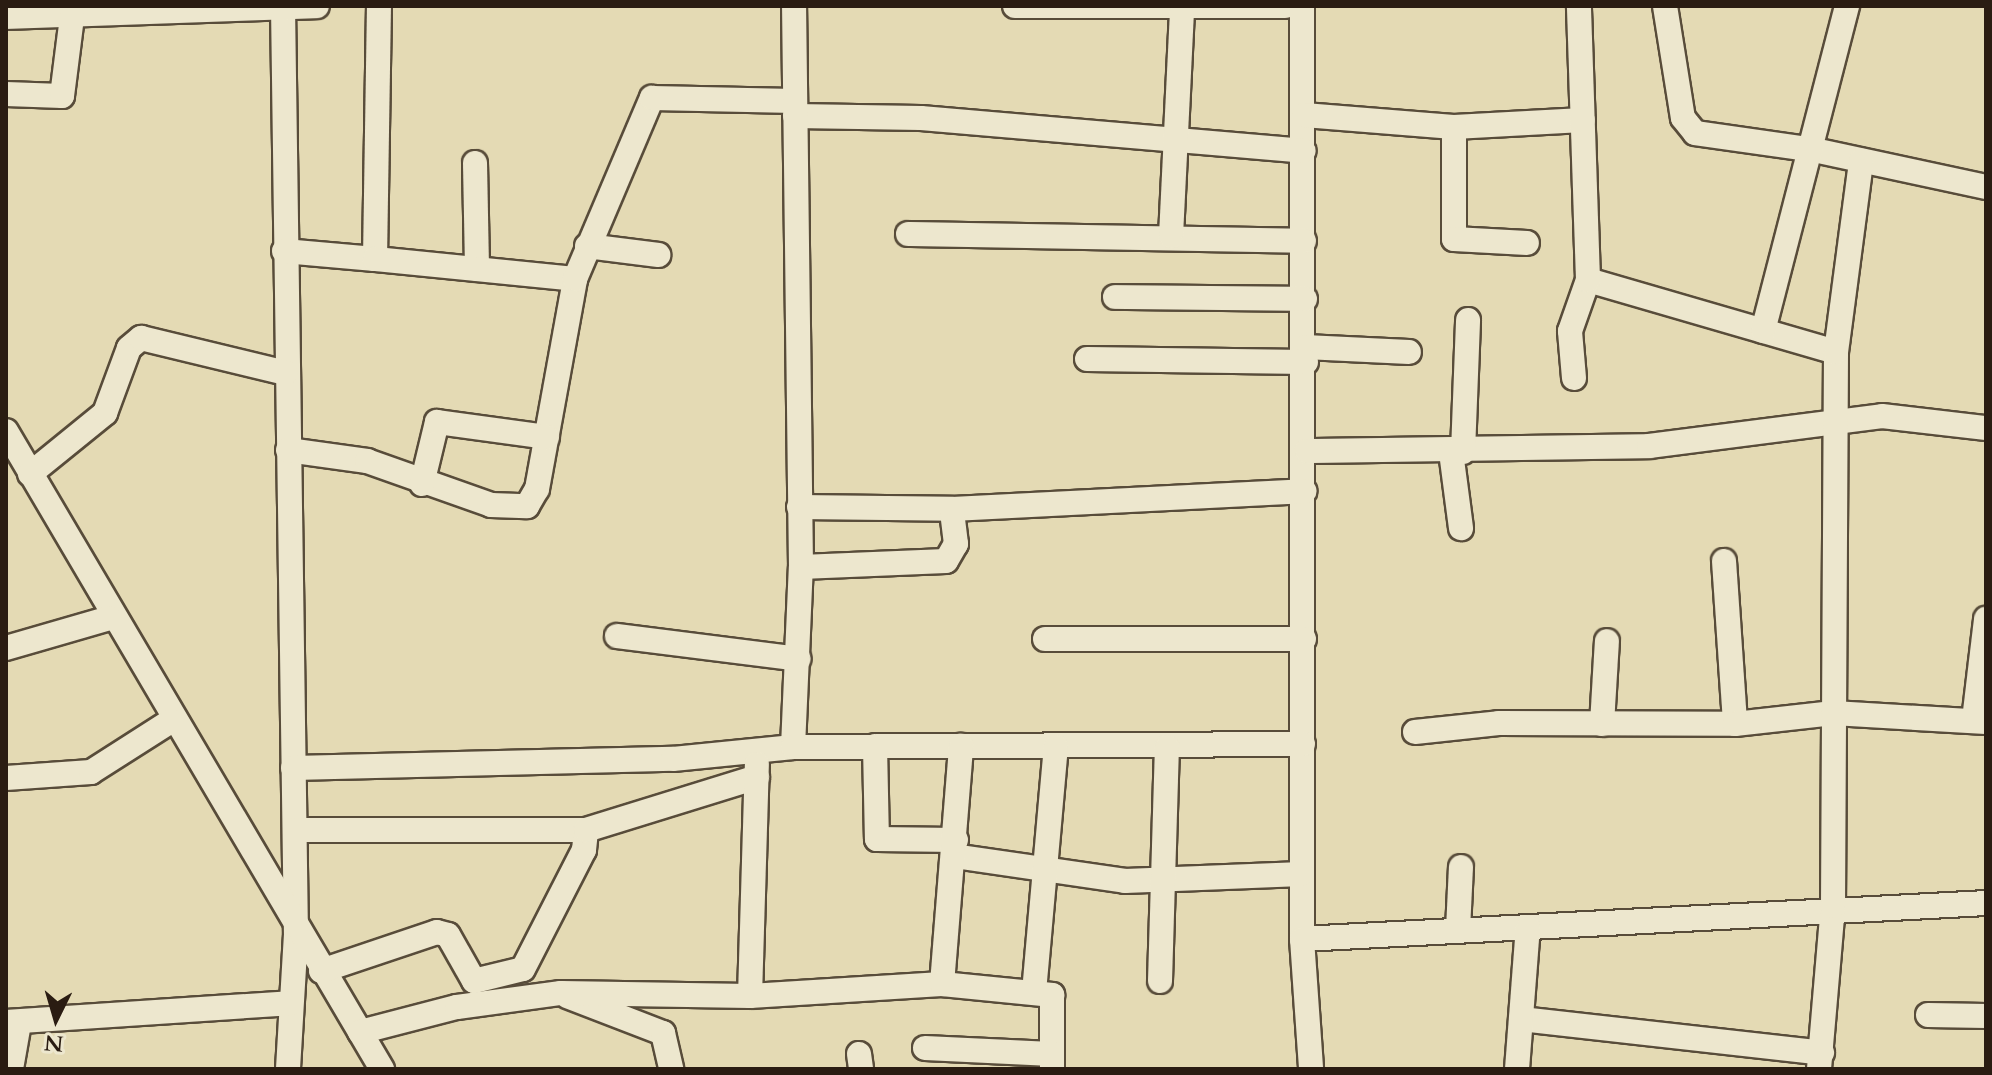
<!DOCTYPE html>
<html>
<head>
<meta charset="utf-8">
<style>
	body { margin:0 }
	#map { position:relative; width:1992px; height:1075px; overflow:hidden; background:#e4dab4; font-family:Cardo,serif }
	div>[style] { position:absolute }
	.roads { filter:drop-shadow(2px 0 #584c3a) drop-shadow(-2px 0 #584c3a) drop-shadow(0 2px #584c3a) drop-shadow(0 -2px #584c3a) }
	.minor>* { height:24px; margin:-12px; padding:0 12px; transform-origin:12px; border-radius:12px; background:#ede7ce }
	span { translate:-50% -50%; white-space:nowrap; text-align:center; line-height:1.15; -webkit-text-stroke:7px #ede7ce; paint-order:stroke }
	.frame { position:absolute; inset:0; border:8px solid #2a1c12; pointer-events:none }
	.north { position:absolute; left:16px; top:979px; width:80px; height:80px; -webkit-text-stroke:6px #ede7ce; paint-order:stroke; rotate:185deg; font-size:22px; font-weight:700; line-height:32px; text-align:center; color:#2a1c12 }
	.north::after { content:''; display:block; margin:auto; width:28px; height:36px; background:#2a1c12; clip-path:polygon(50% 0,100% 100%,50% 72%,0 100%) }
</style>
</head>
<body>
<div id="map">
	<div class="roads">
		<div class="minor">
			<i style="left:283px;top:6px;width:928px;rotate:89.2deg"></i>
			<i style="left:296px;top:934px;width:135px;rotate:93.4deg"></i>
			<i style="left:1015px;top:6px;width:270px"></i>
			<i style="left:1302px;top:6px;width:933px;rotate:90deg"></i>
			<i style="left:1302px;top:939px;width:130px;rotate:86deg"></i>
			<i style="left:1665px;top:6px;width:113px;rotate:80.9deg"></i>
			<i style="left:1683px;top:118px;width:19px;rotate:51deg"></i>
			<i style="left:1695px;top:133px;width:120px;rotate:8.1deg"></i>
			<i style="left:1814px;top:150px;width:176px;rotate:12.1deg"></i>
			<i style="left:6px;top:17px;width:311px;rotate:-2deg"></i>
			<i style="left:6px;top:94px;width:56px;rotate:2deg"></i>
			<i style="left:62px;top:96px;width:80px;rotate:-82.8deg"></i>
			<i style="left:1304px;top:115px;width:150px;rotate:4.6deg"></i>
			<i style="left:1454px;top:127px;width:129px;rotate:-3.1deg"></i>
			<i style="left:795px;top:116px;width:126px;rotate:0.9deg"></i>
			<i style="left:921px;top:118px;width:384px;rotate:4.9deg"></i>
			<i style="left:1454px;top:127px;width:112px;rotate:90deg"></i>
			<i style="left:1454px;top:239px;width:73px;rotate:3.1deg"></i>
			<i style="left:475px;top:163px;width:106px;rotate:88.9deg"></i>
			<i style="left:908px;top:234px;width:396px;rotate:1deg"></i>
			<i style="left:1171px;top:236px;width:226px;rotate:-87.2deg"></i>
			<i style="left:587px;top:246px;width:72px;rotate:7.2deg"></i>
			<i style="left:284px;top:251px;width:91px;rotate:5deg"></i>
			<i style="left:375px;top:259px;width:253px;rotate:-89.1deg"></i>
			<i style="left:375px;top:259px;width:201px;rotate:5.7deg"></i>
			<i style="left:1588px;top:280px;width:258px;rotate:16.2deg"></i>
			<i style="left:1115px;top:297px;width:190px;rotate:0.6deg"></i>
			<i style="left:1763px;top:331px;width:336px;rotate:-75.5deg"></i>
			<i style="left:1305px;top:347px;width:104px;rotate:2.8deg"></i>
			<i style="left:1087px;top:359px;width:219px;rotate:0.8deg"></i>
			<i style="left:1574px;top:378px;width:47px;rotate:-94.9deg"></i>
			<i style="left:1570px;top:331px;width:54px;rotate:-70.6deg"></i>
			<i style="left:1588px;top:280px;width:274px;rotate:-91.9deg"></i>
			<i style="left:6px;top:431px;width:741px;rotate:59.49deg"></i>
			<i style="left:288px;top:450px;width:80px;rotate:7.9deg"></i>
			<i style="left:367px;top:461px;width:132px;rotate:19.5deg"></i>
			<i style="left:491px;top:505px;width:36px;rotate:2deg"></i>
			<i style="left:527px;top:506px;width:20px;rotate:-60deg"></i>
			<i style="left:537px;top:489px;width:213px;rotate:-79.7deg"></i>
			<i style="left:575px;top:279px;width:197px;rotate:-67deg"></i>
			<i style="left:652px;top:98px;width:143px;rotate:1.2deg"></i>
			<i style="left:1307px;top:451px;width:342px;rotate:-0.8deg"></i>
			<i style="left:1649px;top:446px;width:235px;rotate:-7.3deg"></i>
			<i style="left:1882px;top:416px;width:105px;rotate:6.6deg"></i>
			<i style="left:1451px;top:452px;width:77px;rotate:82.5deg"></i>
			<i style="left:1463px;top:452px;width:132px;rotate:-87.8deg"></i>
			<i style="left:30px;top:474px;width:97px;rotate:-39.1deg"></i>
			<i style="left:105px;top:413px;width:69px;rotate:-69.7deg"></i>
			<i style="left:129px;top:348px;width:16px;rotate:-40deg"></i>
			<i style="left:141px;top:338px;width:149px;rotate:13.6deg"></i>
			<i style="left:422px;top:484px;width:64px;rotate:-76.4deg"></i>
			<i style="left:437px;top:422px;width:111px;rotate:7.8deg"></i>
			<i style="left:799px;top:507px;width:153px;rotate:0.7deg"></i>
			<i style="left:952px;top:509px;width:353px;rotate:-2.9deg"></i>
			<i style="left:1724px;top:561px;width:163px;rotate:86.1deg"></i>
			<i style="left:801px;top:567px;width:145px;rotate:-2.4deg"></i>
			<i style="left:946px;top:561px;width:20px;rotate:-60deg"></i>
			<i style="left:956px;top:544px;width:35px;rotate:-97deg"></i>
			<i style="left:617px;top:636px;width:183px;rotate:7.2deg"></i>
			<i style="left:1045px;top:639px;width:259px"></i>
			<i style="left:6px;top:648px;width:108px;rotate:-16.1deg"></i>
			<i style="left:1974px;top:720px;width:102px;rotate:-83.2deg"></i>
			<i style="left:1602px;top:724px;width:83px;rotate:-86.6deg"></i>
			<i style="left:1415px;top:732px;width:84px;rotate:-6.1deg"></i>
			<i style="left:1499px;top:723px;width:236px;rotate:0.2deg"></i>
			<i style="left:1735px;top:724px;width:99px;rotate:-6.4deg"></i>
			<i style="left:1833px;top:713px;width:153px;rotate:3.4deg"></i>
			<i style="left:875px;top:746px;width:93px;rotate:88.8deg"></i>
			<i style="left:877px;top:839px;width:79px;rotate:0.7deg"></i>
			<i style="left:793px;top:747px;width:180px;rotate:-87.5deg"></i>
			<i style="left:801px;top:567px;width:561px;rotate:-90.71deg"></i>
			<i style="left:293px;top:768px;width:380px;rotate:-1.4deg"></i>
			<i style="left:673px;top:759px;width:121px;rotate:-5.7deg"></i>
			<i style="left:793px;top:747px;width:510px;rotate:-0.34deg"></i>
			<i style="left:6px;top:778px;width:85px;rotate:-4deg"></i>
			<i style="left:91px;top:772px;width:95px;rotate:-32.5deg"></i>
			<i style="left:295px;top:830px;width:291px"></i>
			<i style="left:954px;top:856px;width:173px;rotate:8.3deg"></i>
			<i style="left:1125px;top:881px;width:177px;rotate:-2.3deg"></i>
			<i style="left:1458px;top:930px;width:63px;rotate:-87.3deg"></i>
			<i style="left:1302px;top:939px;width:685px;rotate:-3.01deg"></i>
			<i style="left:321px;top:971px;width:122px;rotate:-18.6deg"></i>
			<i style="left:437px;top:932px;width:11px;rotate:15deg"></i>
			<i style="left:448px;top:935px;width:53px;rotate:60.5deg"></i>
			<i style="left:474px;top:981px;width:50px;rotate:-13.8deg"></i>
			<i style="left:523px;top:969px;width:134px;rotate:-62.9deg"></i>
			<i style="left:584px;top:850px;width:20px;rotate:-84deg"></i>
			<i style="left:586px;top:830px;width:179px;rotate:-17.2deg"></i>
			<i style="left:1160px;top:981px;width:234px;rotate:-88.3deg"></i>
			<i style="left:942px;top:984px;width:239px;rotate:-85.4deg"></i>
			<i style="left:1034px;top:992px;width:246px;rotate:-84.9deg"></i>
			<i style="left:567px;top:996px;width:103px;rotate:21.1deg"></i>
			<i style="left:663px;top:1033px;width:37px;rotate:77deg"></i>
			<i style="left:750px;top:996px;width:232px;rotate:-88.3deg"></i>
			<i style="left:1928px;top:1015px;width:58px;rotate:1deg"></i>
			<i style="left:1521px;top:1019px;width:303px;rotate:6.4deg"></i>
			<i style="left:6px;top:1022px;width:284px;rotate:-3.8deg"></i>
			<i style="left:360px;top:1032px;width:100px;rotate:-14.5deg"></i>
			<i style="left:457px;top:1007px;width:105px;rotate:-7.7deg"></i>
			<i style="left:561px;top:993px;width:189px;rotate:0.9deg"></i>
			<i style="left:750px;top:996px;width:192px;rotate:-3.6deg"></i>
			<i style="left:942px;top:984px;width:111px;rotate:5.7deg"></i>
			<i style="left:1052px;top:995px;width:74px;rotate:90deg"></i>
			<i style="left:925px;top:1048px;width:127px;rotate:2.7deg"></i>
			<i style="left:859px;top:1054px;width:15px;rotate:82deg"></i>
			<i style="left:11px;top:1069px;width:47px;rotate:-80.1deg"></i>
			<i style="left:1517px;top:1069px;width:142px;rotate:-85.6deg"></i>
			<i style="left:1819px;top:1069px;width:164px;rotate:-85.1deg"></i>
			<i style="left:1833px;top:906px;width:554px;rotate:-89.69deg"></i>
			<i style="left:1836px;top:352px;width:193px;rotate:-82.5deg"></i>
		</div>
	</div>
	<div class="frame"></div>
	<div class="north">N</div>
</div>
</body>
</html>
